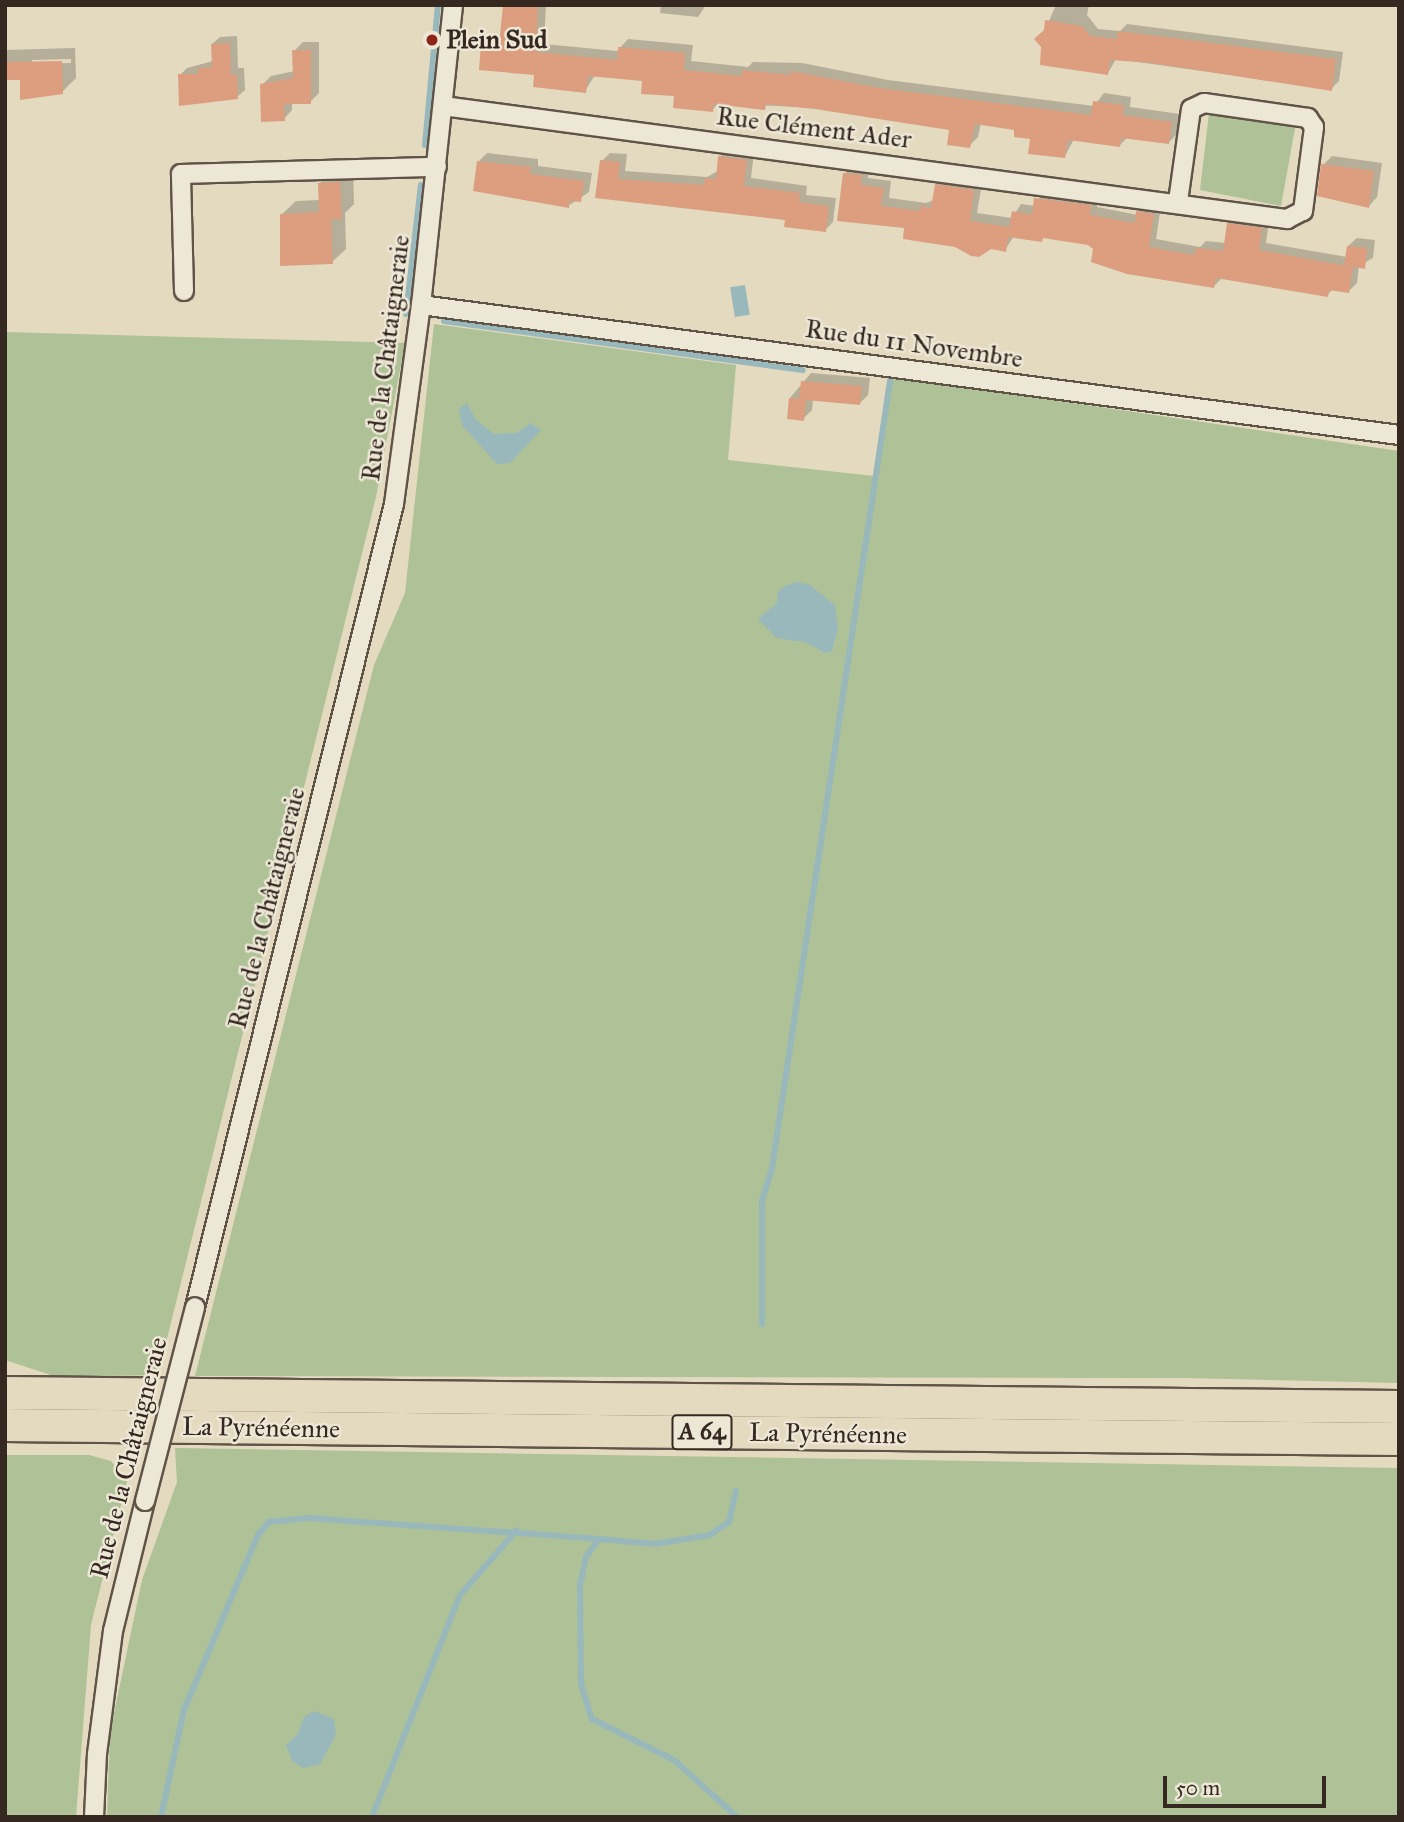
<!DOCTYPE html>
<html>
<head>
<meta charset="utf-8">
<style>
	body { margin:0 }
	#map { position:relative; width:1404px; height:1822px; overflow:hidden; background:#e3dac0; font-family:"IM FELL Great Primer",serif }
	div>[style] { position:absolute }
	.green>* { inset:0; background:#aec197 }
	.water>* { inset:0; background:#99b8bc; transform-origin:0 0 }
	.shadow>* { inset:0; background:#0003 }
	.stream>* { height:6px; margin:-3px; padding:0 3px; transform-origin:3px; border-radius:3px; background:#99b8bc }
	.building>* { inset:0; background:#dc9e7e }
	.roads { filter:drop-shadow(2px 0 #605449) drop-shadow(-2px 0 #605449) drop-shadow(0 2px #605449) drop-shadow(0 -2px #605449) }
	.street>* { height:18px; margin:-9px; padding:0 9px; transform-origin:9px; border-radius:9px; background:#ede7d6 }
	.highway>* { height:32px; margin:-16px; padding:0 16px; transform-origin:16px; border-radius:16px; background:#e3dac0 }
	.bridges { filter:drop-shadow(2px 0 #605449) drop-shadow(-2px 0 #605449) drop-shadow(0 2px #605449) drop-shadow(0 -2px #605449) }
	.street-bridge>* { height:18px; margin:-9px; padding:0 9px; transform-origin:9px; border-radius:9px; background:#ede7d6 }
	.dots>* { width:19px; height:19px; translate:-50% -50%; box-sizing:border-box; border:4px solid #ede7d6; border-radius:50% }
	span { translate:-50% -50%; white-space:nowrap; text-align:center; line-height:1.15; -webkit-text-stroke:5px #ede7d6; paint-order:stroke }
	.shield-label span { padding:2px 5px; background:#ede7d6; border:2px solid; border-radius:5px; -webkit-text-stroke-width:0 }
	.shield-label { font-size:24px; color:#352821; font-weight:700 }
	.poi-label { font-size:26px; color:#352821; font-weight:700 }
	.left { translate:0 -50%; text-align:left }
	.street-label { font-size:26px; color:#352821 }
	.frame { position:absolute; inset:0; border:7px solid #352821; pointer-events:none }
	.scale { position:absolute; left:1163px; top:1776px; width:163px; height:32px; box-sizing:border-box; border:4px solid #352821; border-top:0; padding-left:9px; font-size:21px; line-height:24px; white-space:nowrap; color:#352821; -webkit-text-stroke:5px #ede7d6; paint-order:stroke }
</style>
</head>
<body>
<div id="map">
	<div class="green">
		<i style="clip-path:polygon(1209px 113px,1291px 124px,1295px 128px,1281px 206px,1200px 190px)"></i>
		<i style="clip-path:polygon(434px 324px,736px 365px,728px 460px,874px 476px,888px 376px,1399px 451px,1399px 1383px,1188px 1378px,195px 1376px,374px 665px,405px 593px)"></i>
		<i style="clip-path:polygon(5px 332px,405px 343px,376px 497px,158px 1375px,57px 1377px,5px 1360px)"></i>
		<i style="clip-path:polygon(175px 1448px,1399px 1468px,1399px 1817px,107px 1817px,110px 1732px,142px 1580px,177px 1482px)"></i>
		<i style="clip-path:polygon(5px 1455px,89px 1455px,111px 1461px,127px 1481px,91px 1625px,76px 1817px,5px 1817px)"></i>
	</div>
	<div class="water">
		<i style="left:745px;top:285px;width:30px;height:15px;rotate:81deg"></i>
		<i style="clip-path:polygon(467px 403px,476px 420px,494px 434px,516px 433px,531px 423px,541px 430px,510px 463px,497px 464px,462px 425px,459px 409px)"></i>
		<i style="clip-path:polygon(797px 582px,810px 585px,835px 605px,838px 628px,832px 651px,825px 653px,805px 642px,777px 638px,758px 619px,777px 603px,778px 592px,785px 586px)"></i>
		<i style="clip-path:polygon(314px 1711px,334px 1719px,336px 1735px,320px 1764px,303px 1768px,292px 1761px,286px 1745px,297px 1735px,304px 1717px)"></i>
	</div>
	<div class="shadow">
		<i style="clip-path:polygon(516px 5px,546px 5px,544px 44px,617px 51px,628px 39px,693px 45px,691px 61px,748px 67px,753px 62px,802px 63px,888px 80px,1094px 106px,1104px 93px,1131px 97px,1130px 107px,1180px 114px,1177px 134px,1168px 143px,1128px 137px,1120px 145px,1074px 139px,1065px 156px,1016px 128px,981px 123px,978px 137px,969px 146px,951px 129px,815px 108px,719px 103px,712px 110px,644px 79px,595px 75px,585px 91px,536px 74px,483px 44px,491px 35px,501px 36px)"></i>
		<i style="clip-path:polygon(661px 5px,706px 5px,698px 17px,660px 13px)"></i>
		<i style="clip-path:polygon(1056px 5px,1089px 5px,1087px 15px,1098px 29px,1120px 31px,1127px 24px,1343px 52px,1339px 81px,1331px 89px,1116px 59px,1108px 73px,1045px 30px)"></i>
		<i style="clip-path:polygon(237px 36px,238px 68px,244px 68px,245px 90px,237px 97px,180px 75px,187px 68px,213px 61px,212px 44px,220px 37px)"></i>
		<i style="clip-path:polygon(303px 42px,319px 42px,319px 93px,310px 102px,292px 102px,292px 110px,284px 119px,262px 85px,271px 76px,295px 71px,294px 51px)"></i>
		<i style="clip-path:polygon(evenodd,75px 48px,76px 78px,62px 92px,21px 64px,5px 79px,5px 50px,75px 48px,71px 59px,71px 63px,32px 64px,32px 60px,71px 59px)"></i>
		<i style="clip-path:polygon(728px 149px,754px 152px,751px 178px,807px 186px,806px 195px,836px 198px,833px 222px,825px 230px,787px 219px,597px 196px,602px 161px,610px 153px,627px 154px,625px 171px,707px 177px,718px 171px,720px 157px)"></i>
		<i style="clip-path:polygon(487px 153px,538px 159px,538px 166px,592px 173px,589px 192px,568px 206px,479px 161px)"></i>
		<i style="clip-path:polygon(1332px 156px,1382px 163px,1377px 197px,1369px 206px,1323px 165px)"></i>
		<i style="clip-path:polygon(853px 165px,869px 168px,868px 178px,891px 181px,889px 198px,926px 203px,934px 200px,936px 185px,944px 177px,982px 183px,977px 213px,1012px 218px,1021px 204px,1035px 206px,1044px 190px,1098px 197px,1097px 207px,1138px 215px,1146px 204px,1161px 206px,1156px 239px,1200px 247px,1206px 241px,1226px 243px,1228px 224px,1237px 216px,1269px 220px,1266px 243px,1347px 257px,1348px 246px,1357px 238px,1375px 240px,1373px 258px,1359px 266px,1357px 283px,1349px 291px,1333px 289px,1327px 295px,1223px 277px,1214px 286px,1089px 243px,1045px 236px,1042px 240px,1014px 236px,1005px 250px,906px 227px,839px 220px,845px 174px)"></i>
		<i style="clip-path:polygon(353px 169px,354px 204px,345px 213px,346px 249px,332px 262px,282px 214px,296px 201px,320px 200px,319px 184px,333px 170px)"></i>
		<i style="clip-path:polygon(811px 373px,870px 378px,868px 395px,859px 404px,813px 399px,812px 410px,803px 419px,790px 398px)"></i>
	</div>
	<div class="stream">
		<i style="left:425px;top:145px;width:141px;rotate:-84.7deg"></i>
		<i style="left:406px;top:314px;width:130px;rotate:-83.4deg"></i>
		<i style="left:444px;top:321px;width:362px;rotate:7.8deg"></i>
		<i style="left:762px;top:1324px;width:123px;rotate:-90deg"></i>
		<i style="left:762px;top:1201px;width:34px;rotate:-73deg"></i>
		<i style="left:772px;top:1168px;width:796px;rotate:-81.47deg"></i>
		<i style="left:736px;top:1491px;width:32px;rotate:103deg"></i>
		<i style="left:729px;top:1522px;width:23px;rotate:146deg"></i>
		<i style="left:710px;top:1535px;width:56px;rotate:170.7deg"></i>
		<i style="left:655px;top:1544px;width:56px;rotate:-174.9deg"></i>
		<i style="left:599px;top:1539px;width:22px;rotate:126deg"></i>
		<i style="left:586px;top:1557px;width:29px;rotate:102deg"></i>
		<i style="left:580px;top:1585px;width:99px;rotate:89.4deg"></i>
		<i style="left:581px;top:1684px;width:37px;rotate:73deg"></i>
		<i style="left:592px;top:1719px;width:92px;rotate:26.6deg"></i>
		<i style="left:674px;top:1760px;width:85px;rotate:42.1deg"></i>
		<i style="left:161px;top:1817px;width:109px;rotate:-77.9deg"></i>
		<i style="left:184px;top:1710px;width:190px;rotate:-67.1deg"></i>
		<i style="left:258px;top:1535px;width:17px;rotate:-50deg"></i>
		<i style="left:269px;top:1522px;width:39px;rotate:-6deg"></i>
		<i style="left:308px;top:1518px;width:292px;rotate:4.1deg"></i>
		<i style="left:372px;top:1817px;width:239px;rotate:-68.4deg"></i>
		<i style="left:460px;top:1595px;width:86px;rotate:-48.8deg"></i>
	</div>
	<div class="building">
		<i style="clip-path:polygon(503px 5px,538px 5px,536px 52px,617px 60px,618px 47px,685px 53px,684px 70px,742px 76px,742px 70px,791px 75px,791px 71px,879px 88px,1091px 115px,1093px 101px,1124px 105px,1122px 115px,1172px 122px,1169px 144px,1121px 138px,1120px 147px,1068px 140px,1065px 158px,1028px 154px,1030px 139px,1014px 137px,1014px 130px,975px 124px,970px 148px,947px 145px,949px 130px,815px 109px,766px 104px,765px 110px,714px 104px,713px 112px,673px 108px,674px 96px,641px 94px,642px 81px,588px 76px,586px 93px,533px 87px,534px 75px,479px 70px,481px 43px,499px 45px)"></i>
		<i style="clip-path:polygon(1045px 20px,1082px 26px,1090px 36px,1117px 39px,1118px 31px,1336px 59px,1332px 91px,1152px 63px,1110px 60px,1108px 75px,1040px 65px,1041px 47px,1034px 39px,1044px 30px)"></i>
		<i style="clip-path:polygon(230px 43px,231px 75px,237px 74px,238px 99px,179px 106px,178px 74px,198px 74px,198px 68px,212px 67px,211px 44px)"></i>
		<i style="clip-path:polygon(292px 50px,311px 50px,311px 104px,284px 104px,285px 121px,261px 122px,260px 84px,293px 78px)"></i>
		<i style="clip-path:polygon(62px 61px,63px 94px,20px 100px,20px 80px,5px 80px,5px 62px)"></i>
		<i style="clip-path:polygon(718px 156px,747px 160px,744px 186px,800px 193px,799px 202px,829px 206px,826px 232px,784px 227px,785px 220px,595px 198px,600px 160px,620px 162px,618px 179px,704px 185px,705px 178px,716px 179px)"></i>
		<i style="clip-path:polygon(477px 161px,531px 167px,530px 174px,584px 181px,581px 202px,569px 201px,569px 208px,473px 191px)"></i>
		<i style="clip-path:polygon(1321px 164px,1374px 171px,1369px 208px,1317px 196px)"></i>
		<i style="clip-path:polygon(843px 173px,862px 175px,861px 185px,884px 188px,881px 206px,920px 211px,920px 206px,931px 208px,935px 184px,974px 190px,970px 221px,1009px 227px,1012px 211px,1032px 215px,1034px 198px,1091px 205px,1090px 215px,1135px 223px,1136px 211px,1154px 214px,1149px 247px,1194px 255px,1196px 248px,1223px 251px,1227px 223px,1262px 228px,1259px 250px,1353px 267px,1349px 293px,1329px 290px,1328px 297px,1216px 278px,1214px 288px,1127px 274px,1091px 262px,1093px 249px,1088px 245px,1043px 238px,1042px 242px,1008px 237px,1006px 252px,991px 249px,979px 257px,971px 256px,955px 247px,903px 239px,904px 228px,837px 221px)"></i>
		<i style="clip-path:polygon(340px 182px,342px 219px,331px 219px,333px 264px,280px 266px,280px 214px,319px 212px,318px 183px)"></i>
		<i style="clip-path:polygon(1347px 246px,1367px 248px,1365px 269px,1344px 265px)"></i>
		<i style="clip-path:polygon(801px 381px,862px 386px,860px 405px,806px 400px,804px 421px,787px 419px,789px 398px,799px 399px)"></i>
	</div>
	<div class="roads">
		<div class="street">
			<i style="left:443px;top:106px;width:852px;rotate:7.63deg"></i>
			<i style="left:1287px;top:219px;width:18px;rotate:-27deg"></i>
			<i style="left:1303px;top:211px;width:85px;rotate:-82.5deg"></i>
			<i style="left:1314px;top:127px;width:11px;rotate:-124deg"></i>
			<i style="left:1308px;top:118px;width:105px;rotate:-171.8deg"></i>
			<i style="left:1204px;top:103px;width:14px;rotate:155deg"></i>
			<i style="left:1191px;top:109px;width:94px;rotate:98deg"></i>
			<i style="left:184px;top:291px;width:117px;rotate:-91.5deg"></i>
			<i style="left:181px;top:174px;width:256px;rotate:-1.6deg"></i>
			<i style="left:421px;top:305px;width:987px;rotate:7.57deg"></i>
			<i style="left:195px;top:1307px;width:827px;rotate:-76.08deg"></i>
			<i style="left:394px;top:504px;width:201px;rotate:-82.3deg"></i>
			<i style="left:421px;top:305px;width:302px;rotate:-83.9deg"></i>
			<i style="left:94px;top:1817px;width:63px;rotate:-87.3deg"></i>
			<i style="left:97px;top:1754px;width:124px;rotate:-82.6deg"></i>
			<i style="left:113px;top:1631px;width:134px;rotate:-76.2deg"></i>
		</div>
		<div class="highway">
			<i style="left:5px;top:1393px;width:1394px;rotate:0.58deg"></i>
			<i style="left:5px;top:1425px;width:1394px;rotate:0.58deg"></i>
		</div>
	</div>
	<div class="bridges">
		<div class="street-bridge">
			<i style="left:145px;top:1501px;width:200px;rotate:-75.5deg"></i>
		</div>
	</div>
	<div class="dots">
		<i style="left:432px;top:40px;background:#8f2418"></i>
	</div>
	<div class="shield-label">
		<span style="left:702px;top:1432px">A 64</span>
	</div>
	<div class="poi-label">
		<span class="left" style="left:446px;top:40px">Plein Sud</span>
	</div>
	<div class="street-label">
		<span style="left:814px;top:128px;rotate:7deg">Rue Clément Ader</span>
		<span style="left:914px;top:344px;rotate:8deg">Rue du 11 Novembre</span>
		<span style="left:386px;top:358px;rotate:-83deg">Rue de la Châtaigneraie</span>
		<span style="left:267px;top:908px;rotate:-76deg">Rue de la Châtaigneraie</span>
		<span style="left:261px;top:1428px;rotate:1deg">La Pyrénéenne</span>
		<span style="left:828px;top:1434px;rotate:1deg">La Pyrénéenne</span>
		<span style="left:129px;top:1458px;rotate:-76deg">Rue de la Châtaigneraie</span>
	</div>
	<div class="frame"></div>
	<div class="scale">50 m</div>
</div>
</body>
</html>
